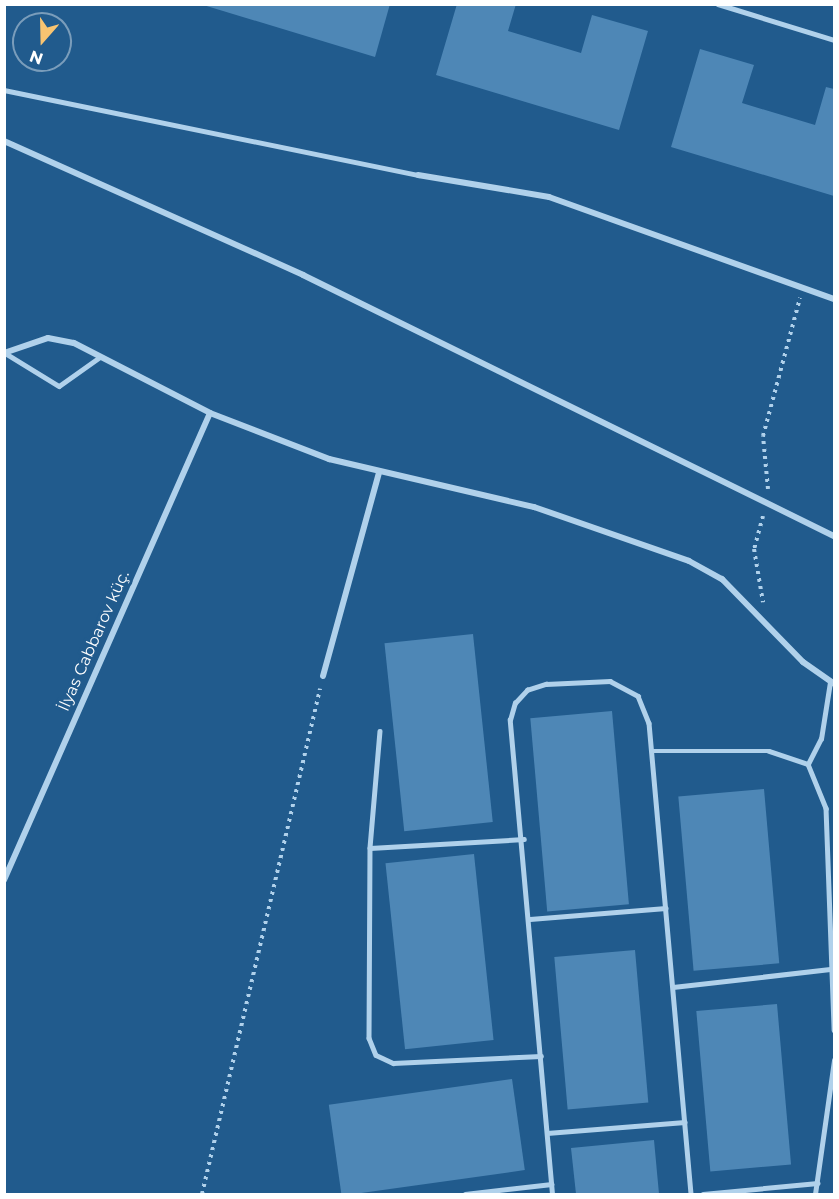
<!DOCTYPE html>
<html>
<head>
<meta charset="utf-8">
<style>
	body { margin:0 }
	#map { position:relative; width:839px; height:1199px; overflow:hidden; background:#215b8d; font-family:Montserrat,sans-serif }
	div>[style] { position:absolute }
	.building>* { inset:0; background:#4e87b6; transform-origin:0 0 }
	.path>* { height:4px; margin-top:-2px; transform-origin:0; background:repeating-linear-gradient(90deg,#b0d1eb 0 3px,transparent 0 7.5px) }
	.lane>* { height:4.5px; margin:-2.25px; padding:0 2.25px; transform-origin:2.25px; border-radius:2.25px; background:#b0d1eb }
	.street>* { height:6px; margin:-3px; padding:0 3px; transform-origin:3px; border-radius:3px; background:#b0d1eb }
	span { translate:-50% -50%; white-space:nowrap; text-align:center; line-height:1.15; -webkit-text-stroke:6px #215b8d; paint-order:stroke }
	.street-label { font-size:16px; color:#fff }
	.frame { position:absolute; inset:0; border:6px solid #fff; pointer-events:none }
	.north { position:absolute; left:12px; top:12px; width:60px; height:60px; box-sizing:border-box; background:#215b8d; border:2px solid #7a9dbb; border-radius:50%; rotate:200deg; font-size:16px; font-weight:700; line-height:24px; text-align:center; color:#fff }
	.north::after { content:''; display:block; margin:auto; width:21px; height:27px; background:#f8c471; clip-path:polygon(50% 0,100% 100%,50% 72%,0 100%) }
</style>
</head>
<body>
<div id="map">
	<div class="building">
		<i style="clip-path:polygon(200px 4px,390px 4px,375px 57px)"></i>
		<i style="clip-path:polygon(457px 4px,516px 4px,508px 31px,581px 53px,592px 15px,648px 31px,619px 130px,436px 75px)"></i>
		<i style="clip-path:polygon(700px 49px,754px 65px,742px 103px,815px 125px,826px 87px,834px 89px,834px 196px,671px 147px)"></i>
		<i style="left:473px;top:634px;width:189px;height:89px;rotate:84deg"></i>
		<i style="left:612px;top:711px;width:194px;height:82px;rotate:85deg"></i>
		<i style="left:764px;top:789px;width:175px;height:86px;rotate:85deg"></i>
		<i style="left:474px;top:854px;width:187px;height:89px;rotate:84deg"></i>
		<i style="left:635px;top:950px;width:153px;height:81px;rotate:85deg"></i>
		<i style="left:777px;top:1004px;width:161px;height:81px;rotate:85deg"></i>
		<i style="left:512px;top:1079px;width:92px;height:185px;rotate:82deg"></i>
		<i style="clip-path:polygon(654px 1140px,659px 1194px,576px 1194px,571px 1148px)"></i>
	</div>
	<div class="path">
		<i style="left:768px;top:489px;width:53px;rotate:-95.4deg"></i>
		<i style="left:763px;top:436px;width:143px;rotate:-75deg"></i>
		<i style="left:763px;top:516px;width:34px;rotate:105deg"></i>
		<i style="left:754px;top:549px;width:54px;rotate:80.4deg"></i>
		<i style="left:202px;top:1194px;width:519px;rotate:-76.85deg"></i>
	</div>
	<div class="lane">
		<i style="left:718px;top:4px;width:121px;rotate:17.2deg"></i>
		<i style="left:4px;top:90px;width:423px;rotate:11.6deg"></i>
		<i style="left:5px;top:353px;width:63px;rotate:31.4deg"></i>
		<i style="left:59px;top:386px;width:50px;rotate:-35.3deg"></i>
		<i style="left:380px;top:731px;width:117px;rotate:94.9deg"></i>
		<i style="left:370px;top:848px;width:190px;rotate:90.3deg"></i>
		<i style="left:369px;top:1038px;width:18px;rotate:68deg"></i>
		<i style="left:376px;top:1055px;width:19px;rotate:25deg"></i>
		<i style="left:393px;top:1063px;width:148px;rotate:-2.7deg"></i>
		<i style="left:652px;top:751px;width:117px"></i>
		<i style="left:769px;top:751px;width:41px;rotate:18.4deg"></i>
		<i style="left:808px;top:764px;width:48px;rotate:67.8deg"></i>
		<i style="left:826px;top:808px;width:222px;rotate:87.9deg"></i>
		<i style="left:808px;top:764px;width:28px;rotate:-63deg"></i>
		<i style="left:821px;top:739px;width:58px;rotate:-81deg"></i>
		<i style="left:370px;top:848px;width:154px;rotate:-3.3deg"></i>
		<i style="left:530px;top:919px;width:136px;rotate:-4.6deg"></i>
		<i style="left:673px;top:987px;width:160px;rotate:-6.5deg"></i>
		<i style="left:547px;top:1133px;width:138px;rotate:-4.6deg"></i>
		<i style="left:465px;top:1194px;width:87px;rotate:-6.6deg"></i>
		<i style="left:552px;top:1194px;width:476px;rotate:-95.1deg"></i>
		<i style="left:510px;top:720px;width:18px;rotate:-74deg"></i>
		<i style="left:515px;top:703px;width:18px;rotate:-47deg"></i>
		<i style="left:527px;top:690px;width:20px;rotate:-18deg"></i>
		<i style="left:546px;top:684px;width:64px;rotate:-2.7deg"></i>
		<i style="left:610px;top:681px;width:32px;rotate:28deg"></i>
		<i style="left:638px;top:696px;width:29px;rotate:68deg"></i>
		<i style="left:649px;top:723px;width:473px;rotate:84.9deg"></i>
		<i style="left:703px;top:1194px;width:115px;rotate:-5.5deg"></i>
		<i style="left:815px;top:1194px;width:135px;rotate:-81.9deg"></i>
	</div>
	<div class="street">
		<i style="left:4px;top:141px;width:328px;rotate:24.1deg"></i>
		<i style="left:303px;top:275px;width:592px;rotate:26.18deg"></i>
		<i style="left:418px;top:175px;width:133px;rotate:9.5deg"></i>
		<i style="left:549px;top:197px;width:303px;rotate:19.7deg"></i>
		<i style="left:4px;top:353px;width:46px;rotate:-18.8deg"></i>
		<i style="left:48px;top:338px;width:26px;rotate:11deg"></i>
		<i style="left:74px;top:343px;width:153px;rotate:27.2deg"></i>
		<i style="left:210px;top:413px;width:128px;rotate:21.1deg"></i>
		<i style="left:329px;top:459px;width:211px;rotate:13.2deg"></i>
		<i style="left:534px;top:507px;width:164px;rotate:19.2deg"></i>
		<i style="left:689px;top:561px;width:38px;rotate:29deg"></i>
		<i style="left:722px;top:579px;width:116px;rotate:45.7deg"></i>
		<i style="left:803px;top:662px;width:38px;rotate:35deg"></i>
		<i style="left:323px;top:676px;width:212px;rotate:-74.6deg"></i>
		<i style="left:4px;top:880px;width:510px;rotate:-66.2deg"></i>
	</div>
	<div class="street-label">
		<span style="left:94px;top:641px;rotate:-66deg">İlyas Cabbarov küç.</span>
	</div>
	<div class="frame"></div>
	<div class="north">N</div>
</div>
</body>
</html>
